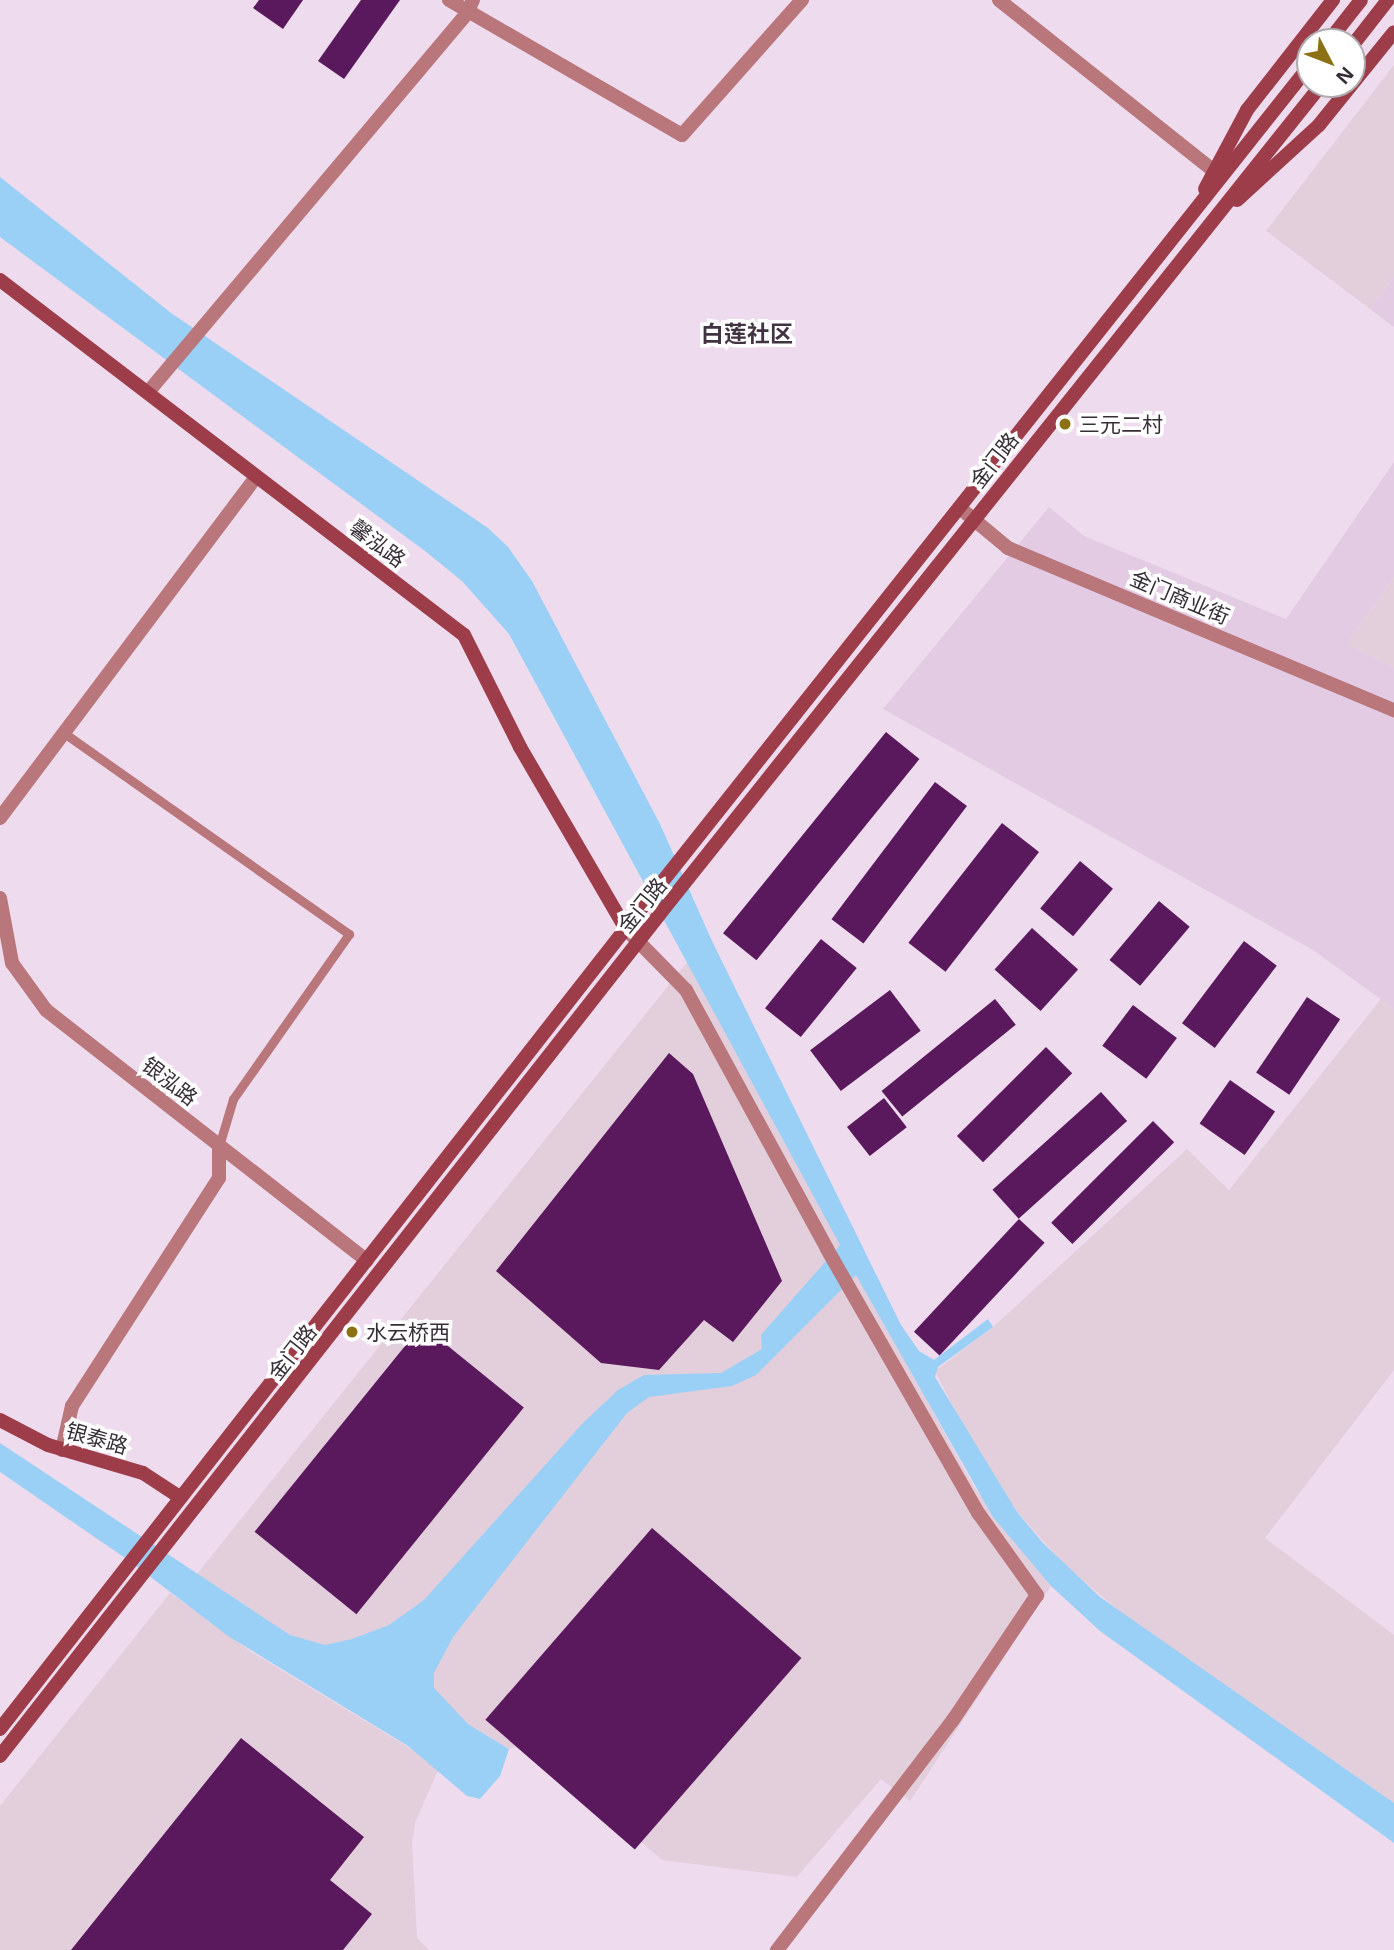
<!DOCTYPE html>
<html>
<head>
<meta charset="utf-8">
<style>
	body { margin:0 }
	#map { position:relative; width:1394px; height:1950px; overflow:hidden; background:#eedbee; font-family:"Open Sans","Noto Sans SC",sans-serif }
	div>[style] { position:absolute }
	.built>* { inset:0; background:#e4cbe4 }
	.industrial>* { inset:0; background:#e3cedb }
	.water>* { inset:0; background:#9ad0f6 }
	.building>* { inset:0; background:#5a195d; transform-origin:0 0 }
	.lane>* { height:9px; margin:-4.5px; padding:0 4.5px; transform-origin:4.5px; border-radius:4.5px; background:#b9767b }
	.street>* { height:14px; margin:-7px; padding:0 7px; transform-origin:7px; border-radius:7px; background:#b9767b }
	.secondary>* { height:14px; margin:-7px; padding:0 7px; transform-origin:7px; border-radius:7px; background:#9e3d4a }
	.dots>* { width:19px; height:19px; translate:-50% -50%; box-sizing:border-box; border:4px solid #fff; border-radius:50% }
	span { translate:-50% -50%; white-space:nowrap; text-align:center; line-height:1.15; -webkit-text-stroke:7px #fff; paint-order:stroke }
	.poi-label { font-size:21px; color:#362e36 }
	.left { translate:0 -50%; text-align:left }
	.street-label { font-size:21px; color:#362e36 }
	.neighbourhood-label { font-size:23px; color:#413342; font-weight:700 }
	.north { position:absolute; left:1296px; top:28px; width:70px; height:70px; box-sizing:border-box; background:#fff; border:2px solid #afabaf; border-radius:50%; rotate:132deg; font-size:19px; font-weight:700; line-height:28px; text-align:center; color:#362e36 }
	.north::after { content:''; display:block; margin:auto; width:24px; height:32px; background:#8b7114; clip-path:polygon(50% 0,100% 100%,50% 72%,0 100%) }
</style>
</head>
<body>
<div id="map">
	<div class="built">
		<i style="clip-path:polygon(1394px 277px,1394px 327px,1370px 309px)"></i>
		<i style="clip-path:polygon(1394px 462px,1394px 577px,1347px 644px,1394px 668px,1394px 1009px,1313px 950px,883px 709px,1049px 507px,1084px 536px,1286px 619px)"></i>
	</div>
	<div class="industrial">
		<i style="clip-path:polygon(1394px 65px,1394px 277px,1370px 309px,1266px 231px)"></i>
		<i style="clip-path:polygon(1394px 577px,1394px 668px,1347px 644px)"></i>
		<i style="clip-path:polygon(688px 961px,974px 1487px,1051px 1586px,910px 1801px,881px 1779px,797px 1877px,662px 1860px,527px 1743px,509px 1749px,475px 1728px,438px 1770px,415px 1823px,412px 1842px,417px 1938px,429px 1950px,0 1950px,0 1806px,170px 1593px,253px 1653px,421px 1755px,456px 1715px,443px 1703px,290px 1635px,197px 1574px)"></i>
		<i style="clip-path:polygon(1381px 999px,1394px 1009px,1394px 1370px,1265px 1538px,1394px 1635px,1394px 1803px,1123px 1614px,1065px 1565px,1017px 1512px,973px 1446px,935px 1371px,993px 1327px,1187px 1149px,1229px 1190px)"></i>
	</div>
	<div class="water">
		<i style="clip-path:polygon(0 177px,171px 313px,488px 528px,508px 547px,532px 581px,660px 824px,712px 941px,901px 1325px,919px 1351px,934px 1360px,988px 1319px,993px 1327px,938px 1367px,935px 1377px,1017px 1512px,1043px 1543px,1100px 1597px,1394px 1803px,1394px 1843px,1100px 1631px,1051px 1586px,993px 1517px,856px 1275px,756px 1375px,732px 1386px,649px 1397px,627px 1413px,453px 1637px,434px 1673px,434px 1688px,468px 1724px,509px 1749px,500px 1776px,480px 1799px,467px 1796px,408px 1746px,228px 1636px,131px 1562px,0 1472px,0 1443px,290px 1635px,325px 1645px,352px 1639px,389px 1625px,424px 1600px,582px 1424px,618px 1390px,644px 1375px,721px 1373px,762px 1349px,761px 1335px,840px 1245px,509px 634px,462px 581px,425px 551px,0 237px)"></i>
	</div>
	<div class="building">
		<i style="clip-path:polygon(259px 0,303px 0,283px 29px,253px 8px)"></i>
		<i style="clip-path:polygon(361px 0,400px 0,344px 79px,318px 61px)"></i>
		<i style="left:886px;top:732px;width:43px;height:259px;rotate:39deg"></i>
		<i style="left:935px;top:782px;width:40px;height:172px;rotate:37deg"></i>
		<i style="left:1002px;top:823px;width:47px;height:152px;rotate:38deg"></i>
		<i style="left:1080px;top:861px;width:43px;height:62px;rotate:40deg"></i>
		<i style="left:1159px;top:901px;width:40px;height:77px;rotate:40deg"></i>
		<i style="left:1032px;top:928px;width:62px;height:56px;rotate:42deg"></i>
		<i style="left:821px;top:939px;width:46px;height:89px;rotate:39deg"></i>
		<i style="left:1244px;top:941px;width:41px;height:103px;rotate:37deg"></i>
		<i style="left:890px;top:990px;width:51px;height:100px;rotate:53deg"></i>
		<i style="left:1307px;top:997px;width:40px;height:91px;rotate:34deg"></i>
		<i style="left:995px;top:999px;width:33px;height:146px;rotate:51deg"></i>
		<i style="left:1133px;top:1005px;width:55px;height:51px;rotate:37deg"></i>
		<i style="left:1046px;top:1047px;width:37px;height:126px;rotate:45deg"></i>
		<i style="clip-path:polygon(669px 1053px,693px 1074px,782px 1281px,733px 1342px,704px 1320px,659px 1370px,601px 1363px,496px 1271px)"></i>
		<i style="left:1230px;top:1080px;width:55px;height:53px;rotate:35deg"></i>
		<i style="left:1101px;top:1092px;width:39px;height:146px;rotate:48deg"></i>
		<i style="left:884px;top:1098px;width:37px;height:47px;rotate:52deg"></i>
		<i style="left:1153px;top:1121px;width:30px;height:144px;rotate:45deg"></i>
		<i style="left:1019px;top:1219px;width:35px;height:154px;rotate:43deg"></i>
		<i style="left:422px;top:1325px;width:131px;height:266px;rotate:39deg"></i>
		<i style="left:652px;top:1528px;width:198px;height:254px;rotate:41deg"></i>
		<i style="clip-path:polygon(241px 1738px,364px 1837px,330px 1880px,372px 1914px,343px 1950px,71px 1950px)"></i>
	</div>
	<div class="lane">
		<i style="left:64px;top:733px;width:349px;rotate:35.2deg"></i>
		<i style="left:349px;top:934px;width:202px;rotate:125.1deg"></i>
		<i style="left:233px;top:1099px;width:49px;rotate:106.6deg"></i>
	</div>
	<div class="street">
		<i style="left:449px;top:0;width:269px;rotate:30.1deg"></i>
		<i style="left:682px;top:135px;width:181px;rotate:-48.4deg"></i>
		<i style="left:999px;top:0;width:275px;rotate:38.5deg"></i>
		<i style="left:149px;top:391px;width:494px;rotate:-49.9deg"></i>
		<i style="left:467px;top:13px;width:14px;rotate:-65deg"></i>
		<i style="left:960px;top:508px;width:62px;rotate:39.8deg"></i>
		<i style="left:1008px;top:548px;width:419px;rotate:22.8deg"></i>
		<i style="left:0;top:818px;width:426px;rotate:-53.1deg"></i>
		<i style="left:0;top:898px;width:66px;rotate:79.5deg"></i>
		<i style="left:12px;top:963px;width:58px;rotate:54.1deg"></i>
		<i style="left:46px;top:1010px;width:407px;rotate:38deg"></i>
		<i style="left:626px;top:929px;width:86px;rotate:45.5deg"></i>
		<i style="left:686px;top:990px;width:295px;rotate:61.4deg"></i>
		<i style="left:827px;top:1249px;width:305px;rotate:60.2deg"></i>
		<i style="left:979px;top:1514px;width:100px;rotate:54.4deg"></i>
		<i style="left:1037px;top:1595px;width:151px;rotate:123.9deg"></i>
		<i style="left:953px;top:1720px;width:290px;rotate:127.4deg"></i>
		<i style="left:62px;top:1450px;width:45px;rotate:-77.2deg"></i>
		<i style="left:72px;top:1406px;width:271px;rotate:-57.2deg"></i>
		<i style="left:219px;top:1178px;width:32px;rotate:-90deg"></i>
	</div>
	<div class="secondary">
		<i style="left:1328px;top:42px;width:53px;rotate:-51.8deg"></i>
		<i style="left:1352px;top:46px;width:58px;rotate:-52deg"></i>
		<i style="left:1205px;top:189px;width:89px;rotate:-62deg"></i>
		<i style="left:1247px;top:110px;width:140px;rotate:-52deg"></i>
		<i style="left:1237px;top:200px;width:111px;rotate:-42.4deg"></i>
		<i style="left:1319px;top:125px;width:119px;rotate:-51.1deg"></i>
		<i style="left:0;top:280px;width:584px;rotate:37.42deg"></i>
		<i style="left:464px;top:635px;width:125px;rotate:63.4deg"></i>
		<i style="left:520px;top:747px;width:211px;rotate:59.8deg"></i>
		<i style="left:0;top:1420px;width:54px;rotate:27.5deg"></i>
		<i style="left:48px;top:1445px;width:99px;rotate:16.4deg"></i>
		<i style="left:143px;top:1473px;width:45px;rotate:33.3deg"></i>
		<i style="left:0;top:1729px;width:1057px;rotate:-51.99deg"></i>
		<i style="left:651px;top:896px;width:1061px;rotate:-51.58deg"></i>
		<i style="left:0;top:1756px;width:1068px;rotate:-51.92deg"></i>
		<i style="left:659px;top:915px;width:1063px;rotate:-51.42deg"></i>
	</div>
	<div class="dots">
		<i style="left:1065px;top:424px;background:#8b7114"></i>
		<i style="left:352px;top:1332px;background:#8b7114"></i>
	</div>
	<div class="poi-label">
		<span class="left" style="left:1079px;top:424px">三元二村</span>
		<span class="left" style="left:366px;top:1332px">水云桥西</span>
	</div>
	<div class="street-label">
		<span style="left:994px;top:460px;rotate:-52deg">金门路</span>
		<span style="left:378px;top:543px;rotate:37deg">馨泓路</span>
		<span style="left:1180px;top:597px;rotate:23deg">金门商业街</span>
		<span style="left:642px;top:905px;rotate:-51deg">金门路</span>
		<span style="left:170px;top:1081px;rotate:38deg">银泓路</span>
		<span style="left:292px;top:1352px;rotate:-52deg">金门路</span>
		<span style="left:97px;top:1438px;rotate:16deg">银泰路</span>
	</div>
	<div class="neighbourhood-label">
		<span style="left:747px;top:333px">白莲社区</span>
	</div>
	<div class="north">N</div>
</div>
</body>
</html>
